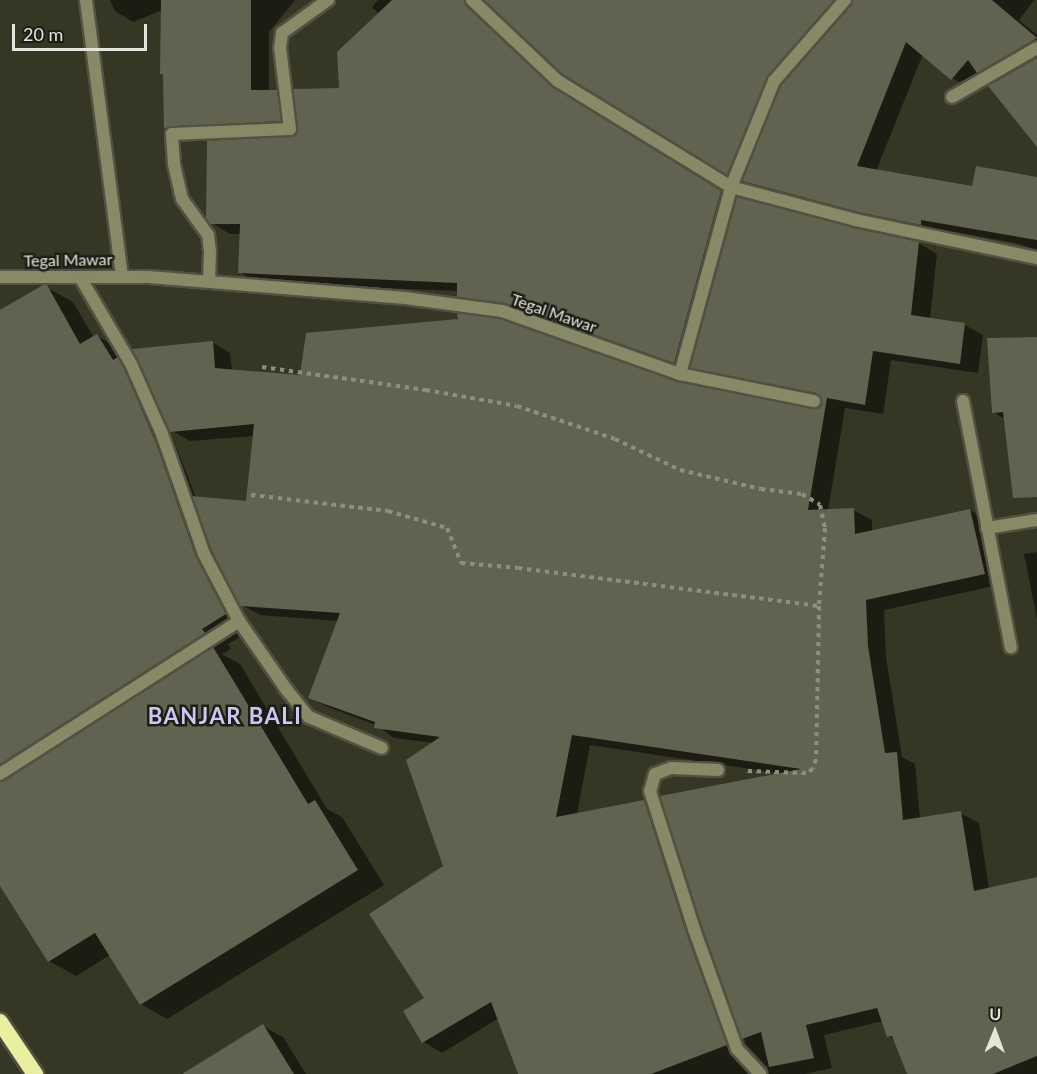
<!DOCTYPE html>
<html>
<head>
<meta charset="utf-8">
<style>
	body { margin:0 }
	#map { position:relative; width:1037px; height:1074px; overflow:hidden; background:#353624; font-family:Lato,sans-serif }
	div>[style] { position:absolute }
	.shadow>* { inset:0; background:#0007 }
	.building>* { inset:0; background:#616350 }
	.path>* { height:4px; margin-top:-2px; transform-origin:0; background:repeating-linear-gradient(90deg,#8d8e7f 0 4.5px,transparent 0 9px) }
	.roads { filter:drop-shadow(2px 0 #515241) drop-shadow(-2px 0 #515241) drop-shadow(0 2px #515241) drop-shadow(0 -2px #515241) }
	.minor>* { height:12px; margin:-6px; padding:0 6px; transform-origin:6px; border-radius:6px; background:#878967 }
	.trunk>* { height:16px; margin:-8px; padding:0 8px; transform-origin:8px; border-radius:8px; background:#eaeea0 }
	span { translate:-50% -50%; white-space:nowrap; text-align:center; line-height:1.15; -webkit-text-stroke:5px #1c1d15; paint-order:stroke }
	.street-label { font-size:16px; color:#e4e5da }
	.district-label { font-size:22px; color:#cdc8f3; font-weight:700; letter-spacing:1.5px }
	.north { position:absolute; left:965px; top:1002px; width:60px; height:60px; -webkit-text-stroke:4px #1c1d15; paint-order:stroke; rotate:1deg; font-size:16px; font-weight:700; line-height:24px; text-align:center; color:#e4e5da }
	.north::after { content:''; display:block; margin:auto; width:21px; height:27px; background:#e4e5da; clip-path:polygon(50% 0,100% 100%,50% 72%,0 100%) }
	.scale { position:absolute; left:12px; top:24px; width:135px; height:27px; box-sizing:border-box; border:3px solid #e4e5da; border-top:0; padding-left:8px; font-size:18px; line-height:21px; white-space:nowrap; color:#e4e5da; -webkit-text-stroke:4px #1c1d15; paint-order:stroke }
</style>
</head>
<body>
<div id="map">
	<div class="shadow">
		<i style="clip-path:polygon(evenodd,110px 0,295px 0,269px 32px,269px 91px,276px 91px,297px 103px,341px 89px,379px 14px,372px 7px,378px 0,426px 0,535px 66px,572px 100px,738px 202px,918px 243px,937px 254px,930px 319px,965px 325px,983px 335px,978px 373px,891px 360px,883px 414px,845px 408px,828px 511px,853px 510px,872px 520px,872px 532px,970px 510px,988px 521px,1003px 584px,884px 610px,886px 657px,902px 757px,915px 764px,920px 819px,960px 813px,979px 823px,989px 889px,1037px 879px,1037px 1074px,909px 1074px,896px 1040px,888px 1036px,883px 1021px,824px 1035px,832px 1068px,803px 1074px,769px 1074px,768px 1068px,746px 1044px,703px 926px,784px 774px,590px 745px,577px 814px,644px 801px,662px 812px,704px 943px,747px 1064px,756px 1074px,518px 1074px,499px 1018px,442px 1053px,424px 1042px,405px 1011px,426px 998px,445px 867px,434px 743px,394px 738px,376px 725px,328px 707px,310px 697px,338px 621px,260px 615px,238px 603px,252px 630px,228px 644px,231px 649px,222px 654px,240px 664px,327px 809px,342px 817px,384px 885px,167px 1019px,141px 1004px,110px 955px,76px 976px,49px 961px,0 883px,0 771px,12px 778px,14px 776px,0 768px,0 311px,46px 287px,73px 302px,94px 338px,97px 336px,123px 351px,134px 369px,146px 375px,212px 342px,230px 353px,232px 371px,301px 377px,678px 384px,817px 411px,823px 400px,710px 377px,694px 368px,693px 373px,477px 306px,459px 296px,458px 291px,258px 283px,239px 272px,241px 234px,230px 234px,212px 223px,296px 137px,299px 131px,184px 138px,165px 127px,162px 10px,133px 22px,115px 11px,110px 0,170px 430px,190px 441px,254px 436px,248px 502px,196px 498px,170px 430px)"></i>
		<i style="clip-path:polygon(488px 0,845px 0,853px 5px,851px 0,1034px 0,1019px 20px,1037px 35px,1037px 145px,997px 82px,982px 74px,969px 88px,952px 78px,923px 54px,876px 171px,973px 188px,1037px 178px,1037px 250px,1016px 243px,938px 229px,938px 234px,761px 191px,745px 183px,564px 73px)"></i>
		<i style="clip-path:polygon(1037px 338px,1037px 495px,1005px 419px,993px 412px)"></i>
		<i style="clip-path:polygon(1037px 552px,1037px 619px,1024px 554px)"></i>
		<i style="clip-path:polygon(263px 1026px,283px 1037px,306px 1074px,185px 1074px)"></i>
	</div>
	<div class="building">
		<i style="clip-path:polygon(161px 0,251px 0,251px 90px,277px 90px,281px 121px,164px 128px,163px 74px,160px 74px)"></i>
		<i style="clip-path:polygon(392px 0,464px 0,466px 6px,554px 88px,721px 191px,674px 363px,505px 303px,457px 297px,457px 283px,238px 273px,240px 224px,210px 224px,206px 218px,207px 141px,295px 135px,298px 128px,293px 89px,339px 88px,337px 52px)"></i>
		<i style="clip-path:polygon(484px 0,834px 0,767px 78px,727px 175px,563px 74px)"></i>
		<i style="clip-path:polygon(853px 0,992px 0,1037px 38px,977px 73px,968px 60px,951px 80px,906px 42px,857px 166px,972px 186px,976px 166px,1037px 177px,1037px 240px,921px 220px,921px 225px,858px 212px,742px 181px,781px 85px)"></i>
		<i style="clip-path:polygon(1037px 58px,1037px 147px,988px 86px)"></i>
		<i style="clip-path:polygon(737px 197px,854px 228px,919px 242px,911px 315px,965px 323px,960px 364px,873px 351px,865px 405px,827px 398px,808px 510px,854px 508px,855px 534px,970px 509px,985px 574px,866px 600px,868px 646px,885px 753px,897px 752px,903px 820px,961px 811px,974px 891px,1037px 877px,1037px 1056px,993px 1074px,907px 1074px,892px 1036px,887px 1037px,877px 1008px,806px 1025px,814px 1058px,769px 1067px,761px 1032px,742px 1039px,702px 926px,660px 796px,801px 769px,572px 735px,556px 817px,644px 800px,686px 932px,727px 1045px,651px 1074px,518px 1074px,491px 1002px,422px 1043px,403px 1011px,424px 998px,369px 914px,443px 866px,406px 760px,440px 737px,374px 728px,375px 722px,308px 698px,340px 613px,240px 606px,212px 551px,192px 496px,246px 501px,254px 424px,170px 432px,132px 349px,213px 341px,215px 368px,300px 375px,306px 333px,458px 319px,457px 313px,500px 319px,678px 382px,817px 409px,822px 399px,816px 393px,690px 368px)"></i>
		<i style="clip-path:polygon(43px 285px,47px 285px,80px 344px,97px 334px,113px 360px,118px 357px,124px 368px,156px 443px,196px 557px,226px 614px,202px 629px,205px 633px,0 764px,0 310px)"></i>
		<i style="clip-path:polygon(1037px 337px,1037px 497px,1013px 498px,1003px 412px,992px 413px,987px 338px)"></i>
		<i style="clip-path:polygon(213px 647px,308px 804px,315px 800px,358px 870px,140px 1005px,95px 933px,48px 962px,0 886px,0 782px)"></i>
		<i style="clip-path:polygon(263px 1024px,294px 1074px,182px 1074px)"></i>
	</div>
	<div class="path">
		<i style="left:262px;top:367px;width:166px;rotate:8deg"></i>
		<i style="left:426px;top:390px;width:92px;rotate:10deg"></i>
		<i style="left:517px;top:406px;width:103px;rotate:18.6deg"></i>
		<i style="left:615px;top:439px;width:72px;rotate:25.5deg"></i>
		<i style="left:680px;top:470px;width:83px;rotate:13.2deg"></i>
		<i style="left:761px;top:489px;width:41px;rotate:7deg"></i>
		<i style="left:802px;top:494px;width:21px;rotate:31deg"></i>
		<i style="left:820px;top:505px;width:24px;rotate:78deg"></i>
		<i style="left:825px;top:528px;width:78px;rotate:94.4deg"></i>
		<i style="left:819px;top:606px;width:153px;rotate:91.1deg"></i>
		<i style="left:816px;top:759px;width:10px;rotate:107deg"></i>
		<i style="left:813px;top:769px;width:8px;rotate:150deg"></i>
		<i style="left:806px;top:773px;width:59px;rotate:-178.1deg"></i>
		<i style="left:251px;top:495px;width:138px;rotate:6.7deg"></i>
		<i style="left:388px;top:511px;width:61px;rotate:16.1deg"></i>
		<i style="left:447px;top:528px;width:38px;rotate:68deg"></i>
		<i style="left:461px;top:563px;width:57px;rotate:5deg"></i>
		<i style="left:518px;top:568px;width:303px;rotate:7.2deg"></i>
	</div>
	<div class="roads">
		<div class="minor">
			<i style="left:86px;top:0;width:278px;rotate:82.6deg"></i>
			<i style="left:472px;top:0;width:118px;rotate:43.3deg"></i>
			<i style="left:558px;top:81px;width:203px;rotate:31.5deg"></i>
			<i style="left:731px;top:187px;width:129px;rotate:14.8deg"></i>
			<i style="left:856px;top:220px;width:185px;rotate:11.9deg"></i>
			<i style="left:952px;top:97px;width:98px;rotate:-30deg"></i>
			<i style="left:0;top:277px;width:149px"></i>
			<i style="left:149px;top:277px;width:257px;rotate:4.7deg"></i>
			<i style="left:405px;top:298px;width:98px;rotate:7.6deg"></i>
			<i style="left:502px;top:311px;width:189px;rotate:19.5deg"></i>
			<i style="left:680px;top:374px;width:137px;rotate:11.4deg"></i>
			<i style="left:80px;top:277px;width:101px;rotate:59.6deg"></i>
			<i style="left:131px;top:364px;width:77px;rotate:66.1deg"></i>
			<i style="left:162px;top:434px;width:127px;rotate:70.7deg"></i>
			<i style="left:204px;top:554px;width:76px;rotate:62.4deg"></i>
			<i style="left:239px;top:621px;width:83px;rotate:55.3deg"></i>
			<i style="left:286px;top:689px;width:36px;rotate:51deg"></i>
			<i style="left:309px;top:717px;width:79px;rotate:23deg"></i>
			<i style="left:209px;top:281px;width:30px;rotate:-88deg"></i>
			<i style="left:210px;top:251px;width:16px;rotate:-97deg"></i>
			<i style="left:208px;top:235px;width:44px;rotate:-125.8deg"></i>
			<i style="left:182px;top:199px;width:36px;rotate:-103deg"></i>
			<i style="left:174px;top:164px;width:30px;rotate:-94deg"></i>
			<i style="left:172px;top:134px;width:118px;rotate:-2.4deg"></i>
			<i style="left:290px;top:129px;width:82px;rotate:-97deg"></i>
			<i style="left:280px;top:48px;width:15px;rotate:-82deg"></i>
			<i style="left:282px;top:33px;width:57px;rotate:-35.7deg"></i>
			<i style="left:680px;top:374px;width:194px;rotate:-74.7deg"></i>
			<i style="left:731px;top:187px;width:114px;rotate:-67.9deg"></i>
			<i style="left:774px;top:81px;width:108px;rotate:-48.8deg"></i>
			<i style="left:963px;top:401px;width:251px;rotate:79deg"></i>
			<i style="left:987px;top:528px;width:51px;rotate:-9.1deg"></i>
			<i style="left:718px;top:770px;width:47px;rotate:-177.6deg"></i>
			<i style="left:671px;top:768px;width:17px;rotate:159deg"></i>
			<i style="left:655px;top:774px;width:18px;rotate:106deg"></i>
			<i style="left:650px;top:791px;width:145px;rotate:72.3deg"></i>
			<i style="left:694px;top:929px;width:127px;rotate:70.3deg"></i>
			<i style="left:737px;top:1049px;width:34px;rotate:47deg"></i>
			<i style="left:0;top:774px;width:284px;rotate:-32.6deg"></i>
		</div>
		<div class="trunk">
			<i style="left:0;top:1022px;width:63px;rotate:56.1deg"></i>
		</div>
	</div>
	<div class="street-label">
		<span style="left:68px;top:260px;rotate:-1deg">Tegal Mawar</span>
		<span style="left:554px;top:313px;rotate:19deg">Tegal Mawar</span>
	</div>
	<div class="district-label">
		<span style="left:225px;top:716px">BANJAR BALI</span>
	</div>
	<div class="north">U</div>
	<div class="scale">20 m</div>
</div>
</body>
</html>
